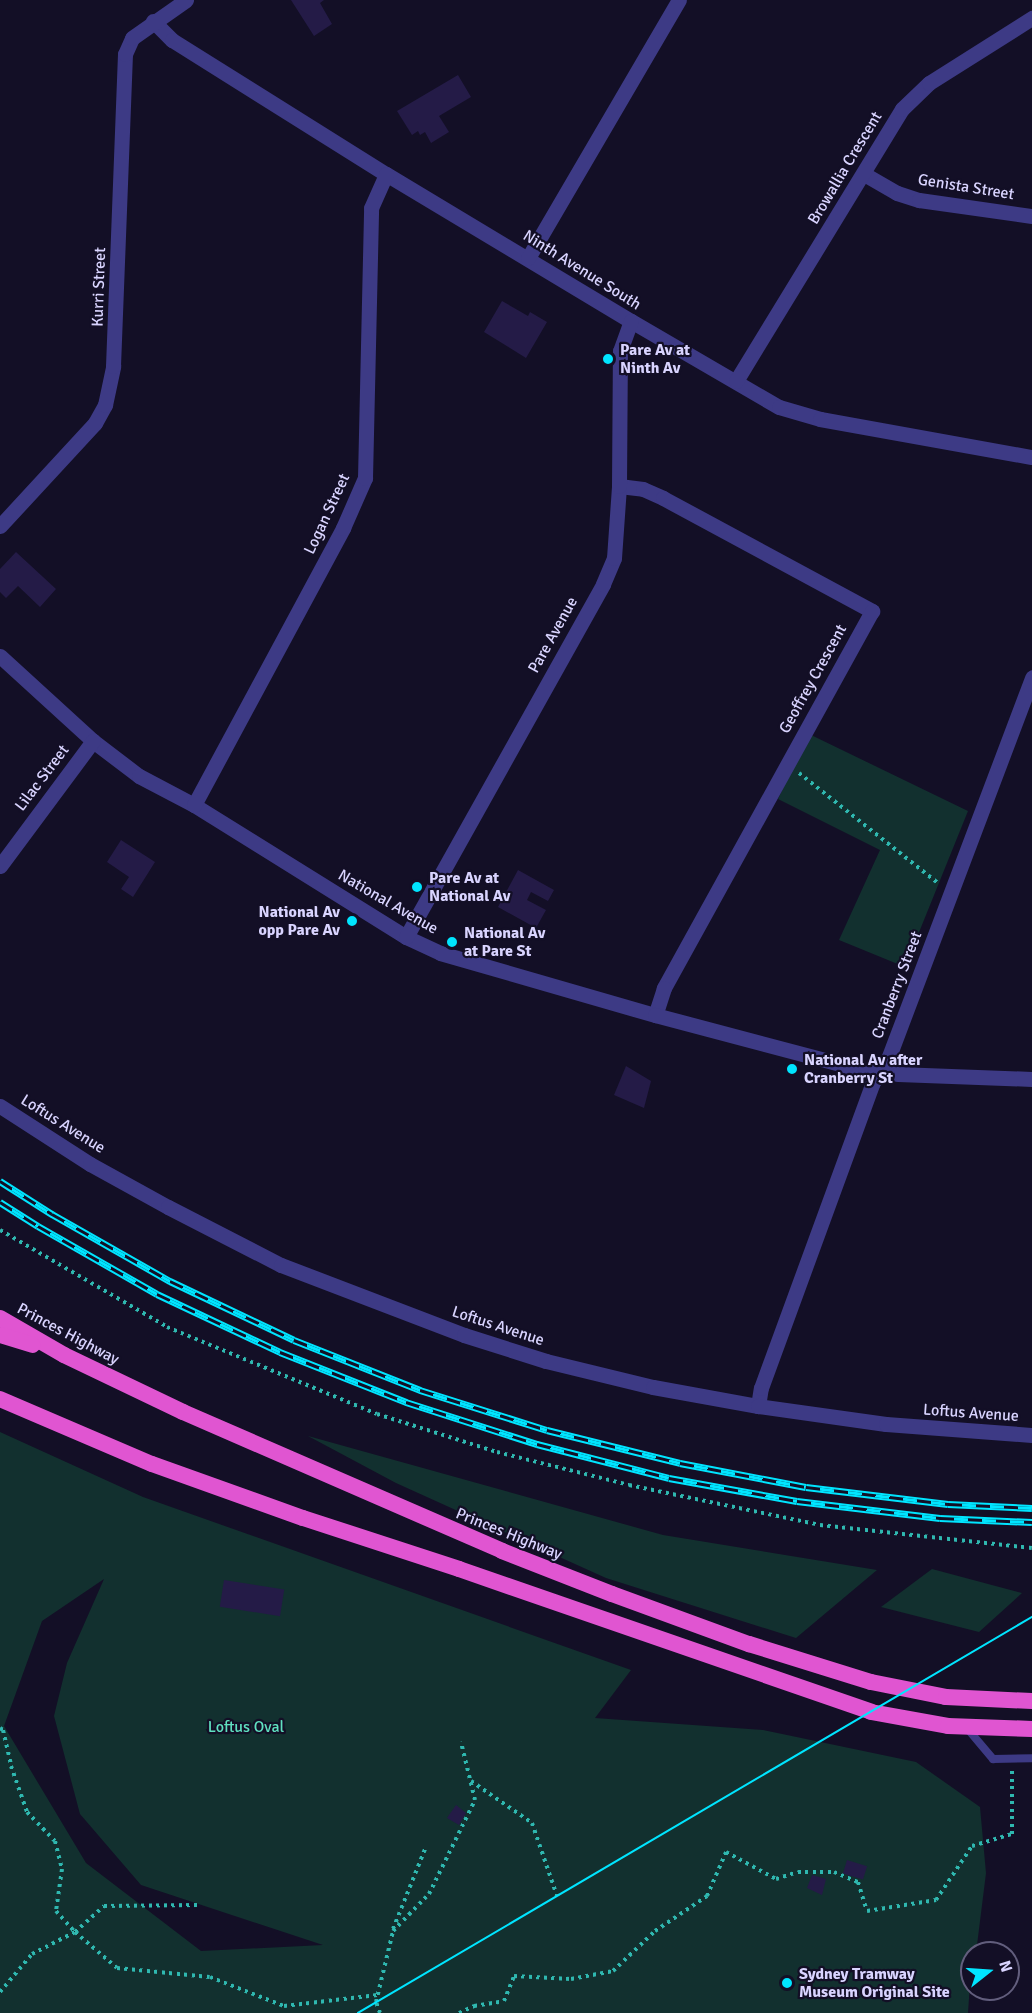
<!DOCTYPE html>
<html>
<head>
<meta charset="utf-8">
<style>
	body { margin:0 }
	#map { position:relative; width:1032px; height:2013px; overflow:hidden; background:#130f26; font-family:Signika,sans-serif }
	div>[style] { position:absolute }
	.green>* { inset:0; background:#12302f }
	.building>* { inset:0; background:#241b47; transform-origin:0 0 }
	.path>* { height:4px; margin-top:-2px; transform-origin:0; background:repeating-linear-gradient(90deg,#2fb8b0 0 3px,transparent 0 7.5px) }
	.service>* { height:8px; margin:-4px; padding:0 4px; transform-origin:4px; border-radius:4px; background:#3d3a85 }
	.minor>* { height:15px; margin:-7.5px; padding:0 7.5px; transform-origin:7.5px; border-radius:7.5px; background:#3d3a85 }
	.tertiary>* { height:15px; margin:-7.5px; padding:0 7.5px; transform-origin:7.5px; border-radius:7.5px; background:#3d3a85 }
	.trunk>* { height:16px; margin:-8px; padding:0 8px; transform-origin:8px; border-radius:8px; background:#e055d1 }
	.tram>* { height:1.5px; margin:-0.75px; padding:0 0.75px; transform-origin:0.75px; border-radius:0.75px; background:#00e5ff }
	.rail>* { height:7px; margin-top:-3.5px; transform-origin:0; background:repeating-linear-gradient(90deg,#130f26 0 14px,#00e5ff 0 28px); box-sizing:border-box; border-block:2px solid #00e5ff }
	.dots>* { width:16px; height:16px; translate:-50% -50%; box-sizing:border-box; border:3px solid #130f26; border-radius:50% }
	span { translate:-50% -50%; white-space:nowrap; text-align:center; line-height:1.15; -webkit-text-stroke:4.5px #130f26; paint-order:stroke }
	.street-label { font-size:16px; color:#d9d4ff }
	.poi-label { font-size:16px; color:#d9d4ff; font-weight:700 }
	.left { translate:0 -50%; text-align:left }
	.right { translate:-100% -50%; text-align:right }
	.park-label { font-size:16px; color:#5fe0c0 }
	.north { position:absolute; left:960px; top:1941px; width:60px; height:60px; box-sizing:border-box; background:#130f26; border:2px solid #625e7d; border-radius:50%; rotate:73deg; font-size:16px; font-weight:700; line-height:24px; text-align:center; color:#d9d4ff }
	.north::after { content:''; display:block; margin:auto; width:21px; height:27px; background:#00e5ff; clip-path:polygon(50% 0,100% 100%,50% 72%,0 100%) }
</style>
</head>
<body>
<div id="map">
	<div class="green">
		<i style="clip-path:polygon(809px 734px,968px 811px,905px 967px,839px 940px,880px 850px,778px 799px)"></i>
		<i style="clip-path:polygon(evenodd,0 1432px,143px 1497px,631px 1670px,595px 1718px,763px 1730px,916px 1762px,980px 1807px,986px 1873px,976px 1953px,972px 1953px,968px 2013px,0 2013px,0 1432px,104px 1579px,67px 1663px,54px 1716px,80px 1814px,141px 1885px,323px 1945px,201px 1951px,86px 1863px,4px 1726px,42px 1621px,104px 1579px)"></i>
		<i style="clip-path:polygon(308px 1436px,663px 1535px,877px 1570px,796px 1638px,606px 1578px,396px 1483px)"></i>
		<i style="clip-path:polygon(932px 1569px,1022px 1593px,979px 1632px,881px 1607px)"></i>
	</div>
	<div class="building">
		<i style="clip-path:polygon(291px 0,324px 0,320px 3px,332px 24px,314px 36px)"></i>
		<i style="clip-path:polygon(458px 75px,471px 97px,439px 116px,449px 132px,431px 143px,425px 132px,420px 135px,418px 131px,412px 135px,397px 111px)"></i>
		<i style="clip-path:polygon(502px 301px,528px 316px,530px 312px,547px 322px,526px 358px,484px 332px)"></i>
		<i style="clip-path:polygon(16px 552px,56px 589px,40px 607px,18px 586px,6px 598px,0 592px,0 569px)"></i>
		<i style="clip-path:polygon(121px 840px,155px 862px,133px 897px,121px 889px,129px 877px,107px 862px)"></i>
		<i style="clip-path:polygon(518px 870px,554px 890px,548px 901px,531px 892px,527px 900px,546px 910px,536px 928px,498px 907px)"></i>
		<i style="clip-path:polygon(626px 1066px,651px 1081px,644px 1108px,614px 1095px)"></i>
		<i style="left:224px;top:1580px;width:61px;height:27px;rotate:9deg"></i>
		<i style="clip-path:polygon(456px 1805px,466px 1813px,459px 1825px,447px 1818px)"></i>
		<i style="left:847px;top:1860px;width:21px;height:14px;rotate:17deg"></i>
		<i style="clip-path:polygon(812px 1875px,826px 1879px,822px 1895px,807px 1888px)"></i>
	</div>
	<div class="path">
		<i style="left:799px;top:773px;width:179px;rotate:38.4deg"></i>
		<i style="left:0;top:1230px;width:193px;rotate:30.1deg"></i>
		<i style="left:167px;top:1327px;width:227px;rotate:22.5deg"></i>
		<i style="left:377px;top:1414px;width:126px;rotate:17.6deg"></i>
		<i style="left:497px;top:1452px;width:136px;rotate:14deg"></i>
		<i style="left:629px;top:1485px;width:195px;rotate:11.8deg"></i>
		<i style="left:820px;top:1525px;width:213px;rotate:6.2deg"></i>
		<i style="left:0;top:1728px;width:4px;rotate:34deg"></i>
		<i style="left:3px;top:1730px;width:37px;rotate:77deg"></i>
		<i style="left:11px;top:1766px;width:49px;rotate:70.8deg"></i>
		<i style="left:27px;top:1812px;width:40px;rotate:46deg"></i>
		<i style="left:55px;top:1841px;width:29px;rotate:76deg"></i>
		<i style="left:62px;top:1869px;width:42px;rotate:98.1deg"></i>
		<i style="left:56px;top:1911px;width:28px;rotate:48deg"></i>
		<i style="left:75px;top:1932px;width:55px;rotate:40.6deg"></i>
		<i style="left:117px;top:1968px;width:93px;rotate:5.5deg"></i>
		<i style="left:210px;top:1977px;width:79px;rotate:21.4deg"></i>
		<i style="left:284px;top:2006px;width:94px;rotate:-6.7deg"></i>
		<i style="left:471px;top:1781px;width:74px;rotate:34.5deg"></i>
		<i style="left:532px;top:1823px;width:77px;rotate:71.1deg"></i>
		<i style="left:393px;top:1929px;width:86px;rotate:-68.2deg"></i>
		<i style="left:0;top:1992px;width:50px;rotate:-49.9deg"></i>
		<i style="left:32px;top:1954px;width:48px;rotate:-27.1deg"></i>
		<i style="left:75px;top:1932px;width:39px;rotate:-42deg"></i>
		<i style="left:104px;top:1906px;width:95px;rotate:-0.6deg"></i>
		<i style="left:380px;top:2013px;width:12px;rotate:-110deg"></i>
		<i style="left:376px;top:2002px;width:73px;rotate:-76.5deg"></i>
		<i style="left:393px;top:1931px;width:52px;rotate:-45.8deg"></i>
		<i style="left:429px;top:1894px;width:105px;rotate:-63.9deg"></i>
		<i style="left:475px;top:1800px;width:60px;rotate:-103.6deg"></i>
		<i style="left:459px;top:2013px;width:17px;rotate:-25deg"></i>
		<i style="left:474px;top:2006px;width:30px;rotate:-9deg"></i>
		<i style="left:504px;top:2001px;width:27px;rotate:-68deg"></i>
		<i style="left:514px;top:1976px;width:57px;rotate:3deg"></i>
		<i style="left:571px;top:1979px;width:43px;rotate:-10.8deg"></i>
		<i style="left:613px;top:1971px;width:58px;rotate:-43.6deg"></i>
		<i style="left:655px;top:1931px;width:63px;rotate:-33.9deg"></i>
		<i style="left:707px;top:1896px;width:48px;rotate:-66.6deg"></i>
		<i style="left:726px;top:1852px;width:57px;rotate:28.4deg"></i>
		<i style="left:776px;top:1879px;width:23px;rotate:-18deg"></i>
		<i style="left:798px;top:1872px;width:36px"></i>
		<i style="left:834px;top:1872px;width:26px;rotate:23deg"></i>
		<i style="left:858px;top:1882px;width:30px;rotate:73deg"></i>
		<i style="left:867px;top:1911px;width:70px;rotate:-9.1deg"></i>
		<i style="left:936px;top:1900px;width:65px;rotate:-56.3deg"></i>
		<i style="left:972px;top:1846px;width:42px;rotate:-16.7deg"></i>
		<i style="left:1012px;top:1834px;width:63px;rotate:-90deg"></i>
	</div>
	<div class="service">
		<i style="left:966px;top:1727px;width:42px;rotate:49.8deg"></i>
		<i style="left:993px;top:1759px;width:39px;rotate:-1deg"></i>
	</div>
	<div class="minor">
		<i style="left:153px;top:21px;width:27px;rotate:45deg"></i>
		<i style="left:172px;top:40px;width:252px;rotate:32.1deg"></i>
		<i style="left:386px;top:174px;width:286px;rotate:31deg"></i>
		<i style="left:631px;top:321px;width:171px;rotate:30.2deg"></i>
		<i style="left:779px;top:407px;width:43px;rotate:16.3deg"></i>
		<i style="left:820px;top:419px;width:215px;rotate:10.2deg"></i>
		<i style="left:864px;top:174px;width:38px;rotate:30deg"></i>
		<i style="left:897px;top:193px;width:23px;rotate:18deg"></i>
		<i style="left:919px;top:200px;width:114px;rotate:8.1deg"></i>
		<i style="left:528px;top:258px;width:299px;rotate:-59.7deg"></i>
		<i style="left:736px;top:381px;width:319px;rotate:-58.6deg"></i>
		<i style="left:902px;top:109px;width:37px;rotate:-44deg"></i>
		<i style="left:929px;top:83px;width:122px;rotate:-32.3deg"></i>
		<i style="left:619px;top:486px;width:24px;rotate:7deg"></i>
		<i style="left:643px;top:489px;width:22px;rotate:24deg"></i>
		<i style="left:663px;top:498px;width:238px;rotate:28.4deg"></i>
		<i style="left:872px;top:611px;width:431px;rotate:118.9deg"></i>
		<i style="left:664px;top:988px;width:28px;rotate:108deg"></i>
		<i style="left:0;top:526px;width:140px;rotate:-47.3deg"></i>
		<i style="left:95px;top:423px;width:21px;rotate:-61deg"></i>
		<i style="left:105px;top:405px;width:40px;rotate:-78deg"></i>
		<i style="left:113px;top:366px;width:312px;rotate:-87.8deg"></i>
		<i style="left:125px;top:54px;width:17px;rotate:-66deg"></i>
		<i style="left:132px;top:38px;width:66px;rotate:-35.1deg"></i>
		<i style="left:0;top:656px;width:126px;rotate:42.4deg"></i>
		<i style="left:93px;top:741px;width:58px;rotate:37.3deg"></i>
		<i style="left:139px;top:776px;width:62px;rotate:27.8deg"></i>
		<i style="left:194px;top:805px;width:250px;rotate:31.9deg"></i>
		<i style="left:406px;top:937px;width:38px;rotate:25deg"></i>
		<i style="left:440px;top:953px;width:224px;rotate:16.1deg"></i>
		<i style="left:655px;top:1015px;width:211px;rotate:14.8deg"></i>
		<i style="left:859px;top:1069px;width:39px;rotate:7deg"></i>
		<i style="left:898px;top:1074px;width:134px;rotate:2.1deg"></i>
		<i style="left:194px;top:805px;width:315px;rotate:-61.7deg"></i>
		<i style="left:343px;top:528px;width:55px;rotate:-66.3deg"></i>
		<i style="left:365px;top:478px;width:270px;rotate:-88.7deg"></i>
		<i style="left:371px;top:208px;width:37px;rotate:-66deg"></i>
		<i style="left:0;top:866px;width:156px;rotate:-53.4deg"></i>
		<i style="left:406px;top:937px;width:404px;rotate:-60.8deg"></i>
		<i style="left:603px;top:584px;width:28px;rotate:-67deg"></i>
		<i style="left:614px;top:558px;width:72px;rotate:-86deg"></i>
		<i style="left:619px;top:486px;width:135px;rotate:-89.6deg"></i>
		<i style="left:620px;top:351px;width:32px;rotate:-70deg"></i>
		<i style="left:758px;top:1406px;width:18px;rotate:-81deg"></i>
		<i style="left:761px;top:1388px;width:324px;rotate:-69.9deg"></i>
		<i style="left:872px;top:1084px;width:30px;rotate:-57deg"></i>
		<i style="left:888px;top:1059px;width:408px;rotate:-69.3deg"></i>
	</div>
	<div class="tertiary">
		<i style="left:0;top:1106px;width:107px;rotate:32.8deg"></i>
		<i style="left:90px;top:1164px;width:89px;rotate:28.9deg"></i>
		<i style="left:168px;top:1207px;width:127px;rotate:27.2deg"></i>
		<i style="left:281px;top:1265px;width:196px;rotate:20.9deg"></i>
		<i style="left:464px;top:1335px;width:86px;rotate:17.6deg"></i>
		<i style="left:546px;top:1361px;width:110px;rotate:13.7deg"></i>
		<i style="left:653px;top:1387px;width:107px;rotate:10.3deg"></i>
		<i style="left:758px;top:1406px;width:129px;rotate:8deg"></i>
		<i style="left:886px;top:1424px;width:146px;rotate:4.3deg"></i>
	</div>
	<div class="trunk">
		<i style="left:0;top:1318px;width:74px;rotate:30deg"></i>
		<i style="left:64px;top:1355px;width:132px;rotate:25.6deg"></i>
		<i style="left:183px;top:1412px;width:348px;rotate:23.5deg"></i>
		<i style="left:502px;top:1551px;width:118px;rotate:21.4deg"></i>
		<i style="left:612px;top:1594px;width:146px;rotate:20.1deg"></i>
		<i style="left:749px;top:1644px;width:128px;rotate:17.3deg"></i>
		<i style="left:871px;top:1682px;width:76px;rotate:11.3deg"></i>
		<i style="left:946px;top:1697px;width:86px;rotate:2.7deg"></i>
		<i style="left:0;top:1335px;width:34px;rotate:17deg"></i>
		<i style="left:0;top:1399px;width:165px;rotate:23.2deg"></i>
		<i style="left:152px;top:1464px;width:160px;rotate:19.7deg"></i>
		<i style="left:303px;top:1518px;width:164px;rotate:18.1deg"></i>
		<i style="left:459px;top:1569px;width:436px;rotate:19.1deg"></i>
		<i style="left:871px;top:1712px;width:78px;rotate:10.3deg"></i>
		<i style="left:948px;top:1726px;width:84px;rotate:2deg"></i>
	</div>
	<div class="tram">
		<i style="left:358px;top:2013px;width:782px;rotate:-30.44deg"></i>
	</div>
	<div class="rail">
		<i style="left:0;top:1181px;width:62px;rotate:32.4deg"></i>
		<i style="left:52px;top:1214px;width:136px;rotate:29.6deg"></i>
		<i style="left:170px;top:1281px;width:137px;rotate:25.4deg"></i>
		<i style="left:294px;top:1340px;width:136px;rotate:21.6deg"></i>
		<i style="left:420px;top:1390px;width:133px;rotate:17.5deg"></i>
		<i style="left:547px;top:1430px;width:137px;rotate:13.9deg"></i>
		<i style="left:680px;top:1463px;width:128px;rotate:10.8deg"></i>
		<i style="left:806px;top:1487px;width:143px;rotate:6.8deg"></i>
		<i style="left:948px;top:1504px;width:84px;rotate:2.7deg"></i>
		<i style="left:0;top:1202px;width:45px;rotate:32.3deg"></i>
		<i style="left:38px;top:1226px;width:137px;rotate:29.7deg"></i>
		<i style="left:157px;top:1294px;width:136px;rotate:25.2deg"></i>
		<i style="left:280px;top:1352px;width:136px;rotate:21.6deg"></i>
		<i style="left:406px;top:1402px;width:138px;rotate:17.8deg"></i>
		<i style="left:537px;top:1444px;width:136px;rotate:14.4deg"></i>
		<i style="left:669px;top:1478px;width:130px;rotate:10.2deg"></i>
		<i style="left:797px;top:1501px;width:144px;rotate:6.8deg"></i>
		<i style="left:940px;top:1518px;width:92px;rotate:2.5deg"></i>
	</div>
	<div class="dots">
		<i style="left:608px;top:359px;background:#00e5ff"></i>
		<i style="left:417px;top:887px;background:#00e5ff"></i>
		<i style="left:352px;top:921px;background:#00e5ff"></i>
		<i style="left:452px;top:942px;background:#00e5ff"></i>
		<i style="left:792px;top:1069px;background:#00e5ff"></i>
		<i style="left:787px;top:1983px;background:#00e5ff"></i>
	</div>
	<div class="street-label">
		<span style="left:845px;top:168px;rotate:-59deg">Browallia Crescent</span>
		<span style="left:966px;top:187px;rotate:9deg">Genista Street</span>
		<span style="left:582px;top:270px;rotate:32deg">Ninth Avenue South</span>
		<span style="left:99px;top:287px;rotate:-88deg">Kurri Street</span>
		<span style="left:327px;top:514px;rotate:-65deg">Logan Street</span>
		<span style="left:553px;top:635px;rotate:-61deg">Pare Avenue</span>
		<span style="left:813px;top:679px;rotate:-61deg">Geoffrey Crescent</span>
		<span style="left:42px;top:778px;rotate:-53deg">Lilac Street</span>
		<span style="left:388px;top:902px;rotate:30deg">National Avenue</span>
		<span style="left:897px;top:985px;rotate:-69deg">Cranberry Street</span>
		<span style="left:63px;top:1124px;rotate:32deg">Loftus Avenue</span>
		<span style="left:498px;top:1326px;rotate:18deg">Loftus Avenue</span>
		<span style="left:68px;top:1334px;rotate:28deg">Princes Highway</span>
		<span style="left:971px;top:1413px;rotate:4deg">Loftus Avenue</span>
		<span style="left:509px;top:1534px;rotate:22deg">Princes Highway</span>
	</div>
	<div class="poi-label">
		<span class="left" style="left:620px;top:359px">Pare Av at<br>Ninth Av</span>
		<span class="left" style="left:429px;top:887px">Pare Av at<br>National Av</span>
		<span class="right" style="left:340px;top:921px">National Av<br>opp Pare Av</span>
		<span class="left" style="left:464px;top:942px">National Av<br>at Pare St</span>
		<span class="left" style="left:804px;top:1069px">National Av after<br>Cranberry St</span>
		<span class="left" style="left:799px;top:1983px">Sydney Tramway<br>Museum Original Site</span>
	</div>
	<div class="park-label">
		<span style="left:246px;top:1727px">Loftus Oval</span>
	</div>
	<div class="north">N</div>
</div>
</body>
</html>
